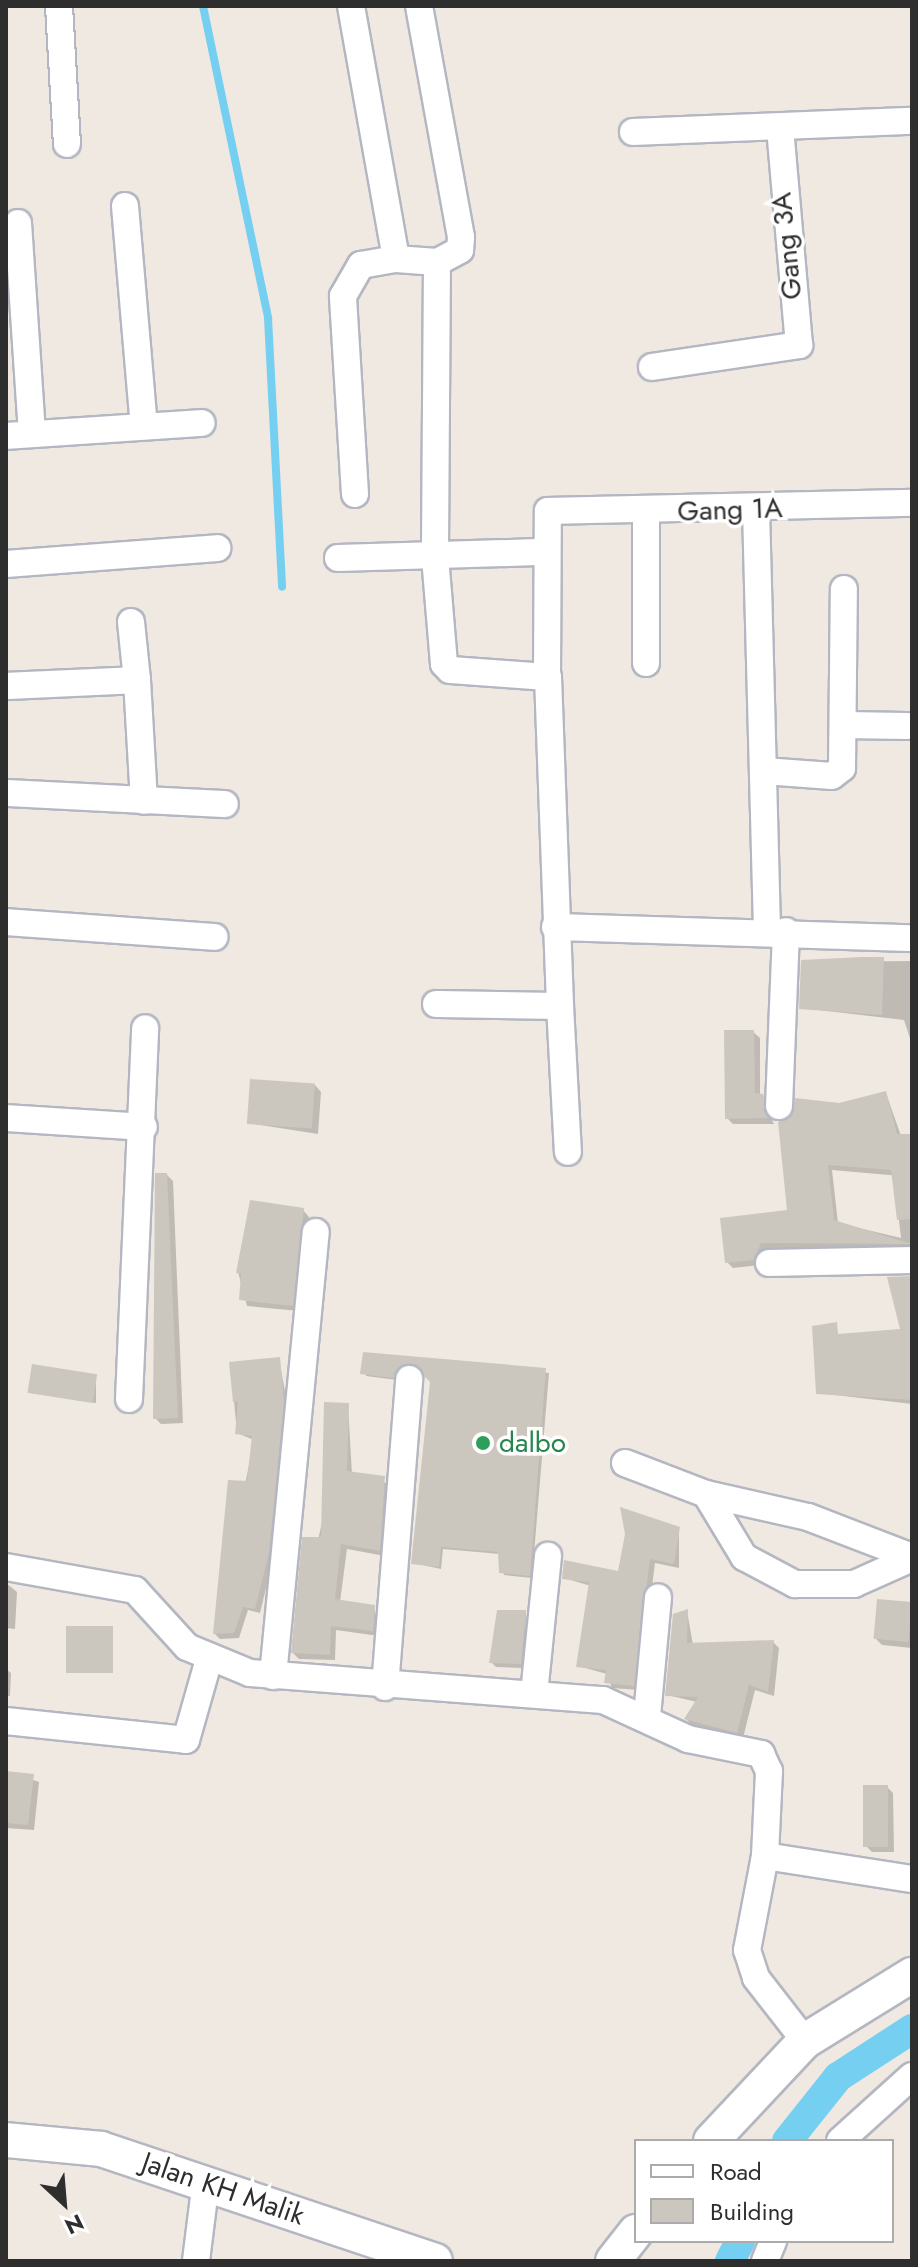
<!DOCTYPE html>
<html>
<head>
<meta charset="utf-8">
<style>
	body { margin:0 }
	#map { position:relative; width:918px; height:2267px; overflow:hidden; background:#efe9e1; font-family:Jost,sans-serif }
	div>[style] { position:absolute }
	.shadow>* { inset:0; background:#0003 }
	.stream>* { height:8px; margin:-4px; padding:0 4px; transform-origin:4px; border-radius:4px; background:#75cff0 }
	.canal>* { height:30px; margin:-15px; padding:0 15px; transform-origin:15px; border-radius:15px; background:#75cff0 }
	.building>* { inset:0; background:#cbc7bf; transform-origin:0 0 }
	.roads { filter:drop-shadow(2px 0 #b4b7c1) drop-shadow(-2px 0 #b4b7c1) drop-shadow(0 2px #b4b7c1) drop-shadow(0 -2px #b4b7c1) }
	.minor>* { height:26px; margin:-13px; padding:0 13px; transform-origin:13px; border-radius:13px; background:#fff }
	.tertiary>* { height:34px; margin:-17px; padding:0 17px; transform-origin:17px; border-radius:17px; background:#fff }
	.dots>* { width:22px; height:22px; translate:-50% -50%; box-sizing:border-box; border:4px solid #fff; border-radius:50% }
	span { translate:-50% -50%; white-space:nowrap; text-align:center; line-height:1.15; -webkit-text-stroke:7px #fff; paint-order:stroke }
	.street-label { font-size:28px; color:#2e2e2e }
	.leisure-label { font-size:28px; color:#27864d }
	.left { translate:0 -50%; text-align:left }
	.frame { position:absolute; inset:0; border:8px solid #2e2e2e; pointer-events:none }
	.legend { position:absolute; left:634px; top:2139px; width:260px; height:104px; box-sizing:border-box; background:#fff; border:2px solid #ababab; margin:0; padding:10px 14px; list-style:none; font-size:24px; color:#2e2e2e }
	.legend li { display:flex; align-items:center; gap:16px; height:40px }
	.legend b { width:40px; border:2px solid #ababab }
	.north { position:absolute; left:24px; top:2163px; width:80px; height:80px; -webkit-text-stroke:6px #fff; paint-order:stroke; rotate:154deg; font-size:22px; font-weight:700; line-height:32px; text-align:center; color:#2e2e2e }
	.north::after { content:''; display:block; margin:auto; width:28px; height:36px; background:#2e2e2e; clip-path:polygon(50% 0,100% 100%,50% 72%,0 100%) }
</style>
</head>
<body>
<div id="map">
	<div class="shadow">
		<i style="clip-path:polygon(912px 961px,912px 1045px,904px 1020px,801px 1008px,803px 962px)"></i>
		<i style="clip-path:polygon(753px 1032px,760px 1038px,760px 1096px,774px 1124px,733px 1124px,727px 1118px)"></i>
		<i style="clip-path:polygon(315px 1085px,321px 1092px,318px 1134px,248px 1123px)"></i>
		<i style="clip-path:polygon(886px 1093px,901px 1136px,912px 1136px,912px 1177px,832px 1170px,838px 1223px,901px 1238px,897px 1204px,912px 1204px,912px 1248px,767px 1248px,760px 1265px,733px 1268px,727px 1262px,790px 1212px,840px 1105px)"></i>
		<i style="clip-path:polygon(167px 1175px,173px 1181px,183px 1423px,161px 1424px,155px 1418px)"></i>
		<i style="clip-path:polygon(303px 1210px,309px 1217px,299px 1311px,247px 1306px,238px 1272px)"></i>
		<i style="clip-path:polygon(912px 1339px,912px 1404px,818px 1393px)"></i>
		<i style="clip-path:polygon(365px 1354px,549px 1373px,532px 1578px,504px 1575px,500px 1554px,443px 1549px,441px 1569px,413px 1563px,432px 1381px,415px 1365px,397px 1380px,366px 1376px)"></i>
		<i style="clip-path:polygon(279px 1359px,288px 1408px,273px 1559px,260px 1613px,248px 1610px,239px 1638px,220px 1639px,215px 1634px,254px 1440px,237px 1433px,234px 1401px)"></i>
		<i style="clip-path:polygon(96px 1376px,96px 1403px,30px 1393px)"></i>
		<i style="clip-path:polygon(348px 1405px,352px 1474px,390px 1484px,385px 1556px,347px 1549px,340px 1602px,374px 1607px,379px 1636px,336px 1630px,335px 1660px,299px 1659px,293px 1653px)"></i>
		<i style="clip-path:polygon(679px 1529px,679px 1568px,655px 1563px,639px 1690px,612px 1688px,607px 1674px,578px 1666px,591px 1586px,564px 1578px,619px 1573px)"></i>
		<i style="clip-path:polygon(6px 1583px,17px 1592px,15px 1629px,6px 1628px)"></i>
		<i style="clip-path:polygon(912px 1604px,912px 1648px,882px 1645px,875px 1638px)"></i>
		<i style="clip-path:polygon(687px 1611px,693px 1645px,773px 1642px,779px 1648px,774px 1696px,755px 1690px,743px 1738px,692px 1725px,686px 1719px,697px 1702px,667px 1695px)"></i>
		<i style="clip-path:polygon(526px 1612px,525px 1668px,496px 1667px,491px 1662px)"></i>
		<i style="clip-path:polygon(6px 1669px,11px 1673px,10px 1696px,6px 1696px)"></i>
		<i style="clip-path:polygon(6px 1771px,39px 1782px,34px 1830px,6px 1828px)"></i>
		<i style="clip-path:polygon(887px 1787px,893px 1793px,894px 1852px,872px 1852px,866px 1846px)"></i>
	</div>
	<div class="stream">
		<i style="left:203px;top:6px;width:319px;rotate:78.2deg"></i>
		<i style="left:268px;top:318px;width:269px;rotate:87deg"></i>
	</div>
	<div class="canal">
		<i style="left:787px;top:2141px;width:82px;rotate:-51.4deg"></i>
		<i style="left:838px;top:2077px;width:88px;rotate:-33deg"></i>
		<i style="left:730px;top:2261px;width:22px;rotate:-63deg"></i>
	</div>
	<div class="building">
		<i style="clip-path:polygon(862px 957px,884px 957px,882px 1015px,799px 1009px,801px 960px)"></i>
		<i style="clip-path:polygon(724px 1030px,754px 1030px,755px 1093px,763px 1094px,769px 1118px,725px 1119px)"></i>
		<i style="left:250px;top:1079px;width:65px;height:45px;rotate:4deg"></i>
		<i style="clip-path:polygon(886px 1091px,897px 1134px,912px 1134px,912px 1219px,897px 1220px,891px 1170px,828px 1165px,834px 1220px,912px 1244px,761px 1243px,754px 1260px,725px 1263px,720px 1218px,787px 1210px,778px 1122px,792px 1115px,795px 1098px,839px 1103px)"></i>
		<i style="clip-path:polygon(155px 1173px,167px 1173px,178px 1418px,153px 1419px)"></i>
		<i style="clip-path:polygon(250px 1200px,304px 1208px,293px 1306px,239px 1300px,241px 1274px,236px 1273px)"></i>
		<i style="clip-path:polygon(912px 1276px,912px 1400px,816px 1394px,812px 1326px,837px 1322px,838px 1334px,900px 1329px,887px 1277px)"></i>
		<i style="clip-path:polygon(363px 1352px,546px 1368px,530px 1576px,499px 1573px,498px 1552px,441px 1547px,439px 1567px,411px 1564px,430px 1382px,411px 1363px,393px 1378px,360px 1374px)"></i>
		<i style="clip-path:polygon(280px 1357px,284px 1402px,269px 1553px,255px 1609px,243px 1607px,234px 1633px,213px 1634px,228px 1480px,247px 1481px,252px 1436px,235px 1434px,238px 1402px,233px 1402px,229px 1362px)"></i>
		<i style="left:32px;top:1364px;width:66px;height:29px;rotate:9deg"></i>
		<i style="clip-path:polygon(324px 1402px,349px 1403px,347px 1471px,385px 1476px,380px 1551px,341px 1544px,335px 1599px,375px 1605px,373px 1631px,331px 1626px,330px 1655px,291px 1653px,302px 1537px,321px 1537px)"></i>
		<i style="clip-path:polygon(620px 1507px,680px 1527px,674px 1564px,650px 1559px,634px 1686px,604px 1683px,606px 1670px,576px 1667px,589px 1582px,562px 1579px,564px 1560px,618px 1571px,625px 1534px)"></i>
		<i style="left:877px;top:1599px;width:35px;height:40px;rotate:5deg"></i>
		<i style="clip-path:polygon(688px 1609px,687px 1643px,774px 1640px,768px 1692px,749px 1685px,737px 1733px,684px 1719px,698px 1697px,665px 1696px,673px 1614px)"></i>
		<i style="clip-path:polygon(497px 1610px,526px 1610px,521px 1664px,489px 1663px)"></i>
		<i style="left:66px;top:1626px;width:47px;height:47px"></i>
		<i style="clip-path:polygon(6px 1771px,34px 1774px,28px 1825px,6px 1823px)"></i>
		<i style="left:863px;top:1785px;width:25px;height:62px"></i>
	</div>
	<div class="roads">
		<div class="minor">
			<i style="left:59px;top:6px;width:138px;rotate:86.7deg"></i>
			<i style="left:351px;top:6px;width:257px;rotate:79.9deg"></i>
			<i style="left:396px;top:259px;width:41px;rotate:4.2deg"></i>
			<i style="left:419px;top:6px;width:235px;rotate:79.7deg"></i>
			<i style="left:461px;top:237px;width:13px;rotate:94deg"></i>
			<i style="left:460px;top:250px;width:26px;rotate:152deg"></i>
			<i style="left:437px;top:262px;width:295px;rotate:90.4deg"></i>
			<i style="left:435px;top:557px;width:107px;rotate:85.2deg"></i>
			<i style="left:444px;top:664px;width:8px;rotate:45deg"></i>
			<i style="left:450px;top:670px;width:98px;rotate:4.1deg"></i>
			<i style="left:548px;top:677px;width:329px;rotate:87.9deg"></i>
			<i style="left:560px;top:1006px;width:124px;rotate:-179.1deg"></i>
			<i style="left:633px;top:132px;width:279px;rotate:-2.3deg"></i>
			<i style="left:125px;top:206px;width:221px;rotate:85.1deg"></i>
			<i style="left:18px;top:223px;width:211px;rotate:86.2deg"></i>
			<i style="left:652px;top:367px;width:149px;rotate:-8.5deg"></i>
			<i style="left:799px;top:345px;width:217px;rotate:-95deg"></i>
			<i style="left:6px;top:436px;width:196px;rotate:-3.8deg"></i>
			<i style="left:355px;top:494px;width:198px;rotate:-93.5deg"></i>
			<i style="left:343px;top:296px;width:36px;rotate:-60deg"></i>
			<i style="left:361px;top:265px;width:36px;rotate:-10deg"></i>
			<i style="left:756px;top:509px;width:421px;rotate:88.5deg"></i>
			<i style="left:338px;top:558px;width:207px;rotate:-1.7deg"></i>
			<i style="left:6px;top:564px;width:212px;rotate:-4.3deg"></i>
			<i style="left:131px;top:622px;width:58px;rotate:84.1deg"></i>
			<i style="left:646px;top:663px;width:150px;rotate:-90deg"></i>
			<i style="left:547px;top:675px;width:164px;rotate:-89.7deg"></i>
			<i style="left:548px;top:511px;width:364px;rotate:-1.3deg"></i>
			<i style="left:6px;top:686px;width:131px;rotate:-2.6deg"></i>
			<i style="left:137px;top:680px;width:121px;rotate:86.7deg"></i>
			<i style="left:843px;top:725px;width:64px;rotate:0.9deg"></i>
			<i style="left:764px;top:771px;width:68px;rotate:4.2deg"></i>
			<i style="left:832px;top:776px;width:13px;rotate:-39deg"></i>
			<i style="left:842px;top:768px;width:179px;rotate:-89.4deg"></i>
			<i style="left:6px;top:793px;width:219px;rotate:2.9deg"></i>
			<i style="left:6px;top:922px;width:209px;rotate:4.1deg"></i>
			<i style="left:555px;top:927px;width:357px;rotate:1.8deg"></i>
			<i style="left:560px;top:1006px;width:146px;rotate:86.9deg"></i>
			<i style="left:779px;top:1106px;width:175px;rotate:-87.7deg"></i>
			<i style="left:6px;top:1118px;width:138px;rotate:3.7deg"></i>
			<i style="left:769px;top:1263px;width:143px;rotate:-1.2deg"></i>
			<i style="left:129px;top:1399px;width:371px;rotate:-87.5deg"></i>
			<i style="left:625px;top:1463px;width:87px;rotate:20.9deg"></i>
			<i style="left:706px;top:1494px;width:74px;rotate:58.9deg"></i>
			<i style="left:744px;top:1557px;width:58px;rotate:27.9deg"></i>
			<i style="left:795px;top:1584px;width:59px"></i>
			<i style="left:854px;top:1584px;width:64px;rotate:-24.1deg"></i>
			<i style="left:706px;top:1494px;width:105px;rotate:12.7deg"></i>
			<i style="left:808px;top:1517px;width:111px;rotate:21deg"></i>
			<i style="left:6px;top:1567px;width:131px;rotate:10.1deg"></i>
			<i style="left:135px;top:1590px;width:77px;rotate:47.6deg"></i>
			<i style="left:187px;top:1647px;width:68px;rotate:22.4deg"></i>
			<i style="left:250px;top:1673px;width:354px;rotate:4.4deg"></i>
			<i style="left:603px;top:1700px;width:94px;rotate:24.6deg"></i>
			<i style="left:688px;top:1739px;width:75px;rotate:11.6deg"></i>
			<i style="left:761px;top:1754px;width:19px;rotate:65deg"></i>
			<i style="left:769px;top:1771px;width:85px;rotate:92.7deg"></i>
			<i style="left:765px;top:1856px;width:96px;rotate:100.8deg"></i>
			<i style="left:747px;top:1950px;width:29px;rotate:72deg"></i>
			<i style="left:756px;top:1978px;width:80px;rotate:52.1deg"></i>
			<i style="left:273px;top:1676px;width:446px;rotate:-84.5deg"></i>
			<i style="left:385px;top:1687px;width:309px;rotate:-85.5deg"></i>
			<i style="left:534px;top:1694px;width:139px;rotate:-84.2deg"></i>
			<i style="left:647px;top:1716px;width:119px;rotate:-84.7deg"></i>
			<i style="left:6px;top:1721px;width:181px;rotate:6deg"></i>
			<i style="left:186px;top:1740px;width:84px;rotate:-74.1deg"></i>
			<i style="left:765px;top:1856px;width:149px;rotate:8.9deg"></i>
			<i style="left:840px;top:2141px;width:97px;rotate:-42.1deg"></i>
			<i style="left:196px;top:2261px;width:81px;rotate:-82.9deg"></i>
			<i style="left:765px;top:2261px;width:22px;rotate:-68deg"></i>
		</div>
		<div class="tertiary">
			<i style="left:6px;top:2140px;width:95px;rotate:5.4deg"></i>
			<i style="left:101px;top:2149px;width:352px;rotate:18.5deg"></i>
			<i style="left:711px;top:2141px;width:137px;rotate:-46.8deg"></i>
			<i style="left:805px;top:2041px;width:126px;rotate:-31.7deg"></i>
			<i style="left:613px;top:2261px;width:37px;rotate:-52deg"></i>
		</div>
	</div>
	<div class="dots">
		<i style="left:483px;top:1443px;background:#2e9e5b"></i>
	</div>
	<div class="street-label">
		<span style="left:787px;top:246px;rotate:-96deg">Gang 3A</span>
		<span style="left:730px;top:510px;rotate:-2deg">Gang 1A</span>
		<span style="left:223px;top:2189px;rotate:19deg">Jalan KH Malik</span>
	</div>
	<div class="leisure-label">
		<span class="left" style="left:499px;top:1443px">dalbo</span>
	</div>
	<div class="frame"></div>
	<ul class="legend">
	<li><b style="height:10px;background:#fff"></b>Road</li>
	<li><b style="height:22px;background:#cbc7bf"></b>Building</li>
	</ul>
	<div class="north">N</div>
</div>
</body>
</html>
